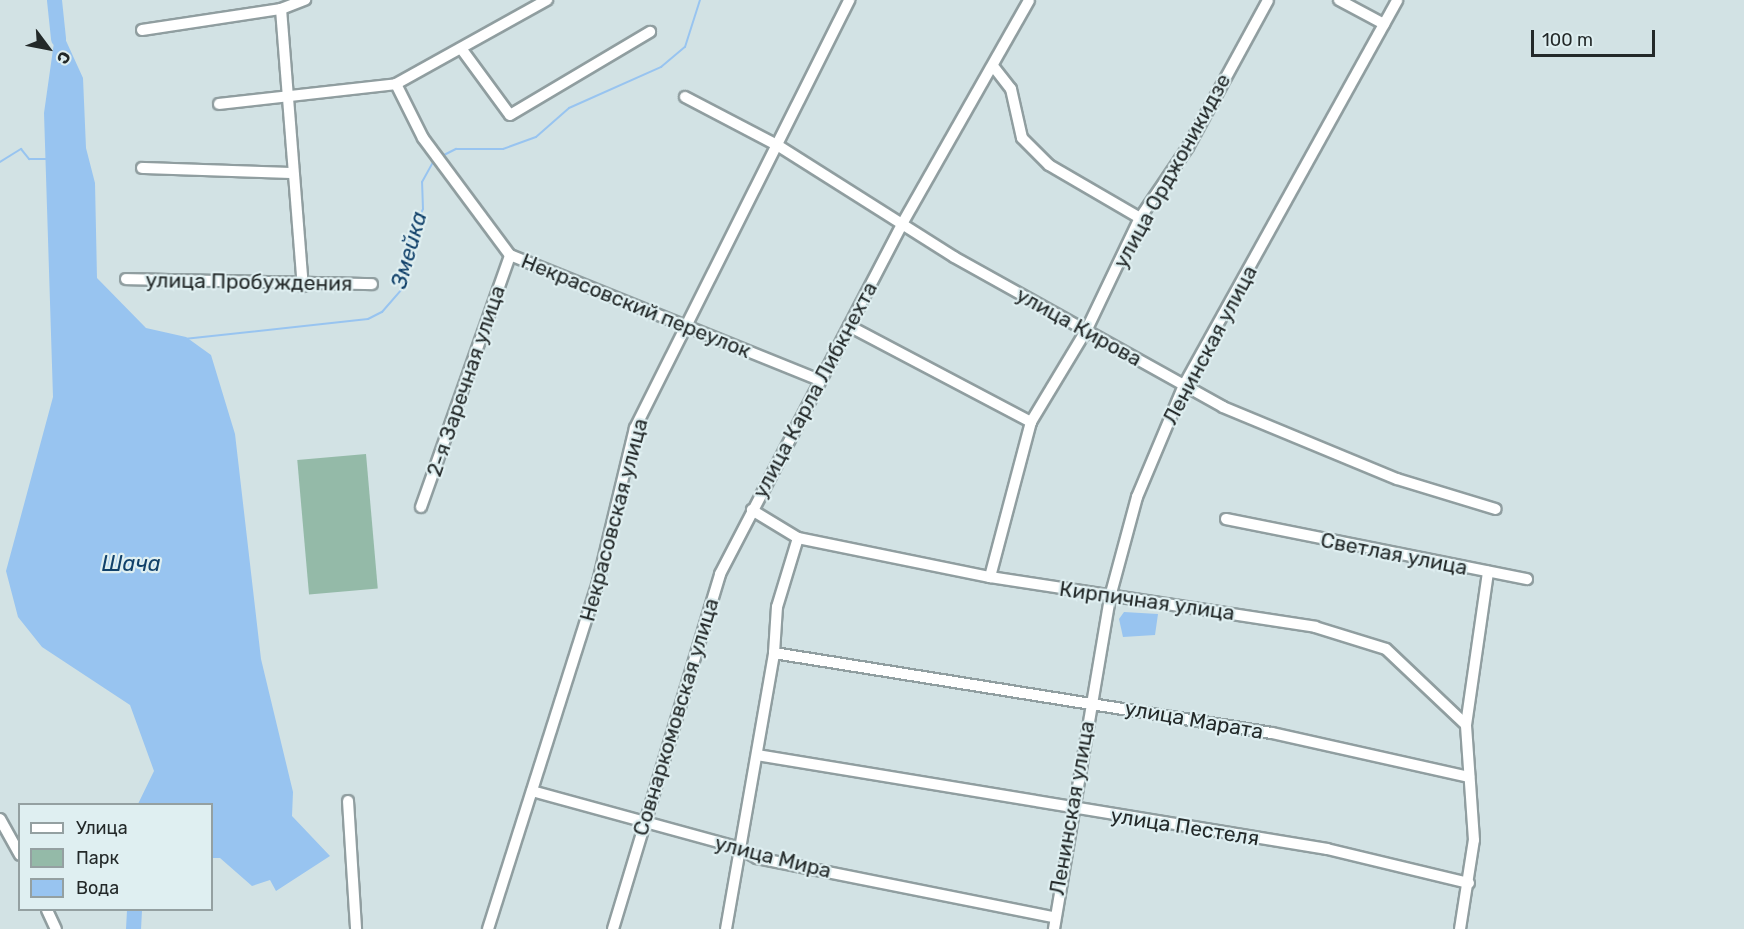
<!DOCTYPE html>
<html>
<head>
<meta charset="utf-8">
<style>
	body { margin:0 }
	#map { position:relative; width:1744px; height:929px; overflow:hidden; background:#d2e2e4; font-family:Rubik,sans-serif }
	div>[style] { position:absolute }
	.green>* { inset:0; background:#94baa8; transform-origin:0 0 }
	.water>* { inset:0; background:#98c4f0 }
	.stream>* { height:2px; margin:-1px; padding:0 1px; transform-origin:1px; border-radius:1px; background:#98c4f0 }
	.river>* { height:15px; margin:-7.5px; padding:0 7.5px; transform-origin:7.5px; border-radius:7.5px; background:#98c4f0 }
	.roads { filter:drop-shadow(2px 0 #909ea0) drop-shadow(-2px 0 #909ea0) drop-shadow(0 2px #909ea0) drop-shadow(0 -2px #909ea0) }
	.minor>* { height:10px; margin:-5px; padding:0 5px; transform-origin:5px; border-radius:5px; background:#fff }
	span { translate:-50% -50%; white-space:nowrap; text-align:center; line-height:1.15; -webkit-text-stroke:4.5px #dfeff1; paint-order:stroke }
	.street-label { font-size:21px; color:#232929 }
	.water-label { font-size:22px; color:#11416a; font-style:italic }
	.legend { position:absolute; left:18px; top:803px; width:195px; height:108px; box-sizing:border-box; background:#dfeff1; border:2px solid #94a0a1; margin:0; padding:8px 10px; list-style:none; font-size:18px; color:#232929 }
	.legend li { display:flex; align-items:center; gap:12px; height:30px }
	.legend b { width:30px; border:2px solid #94a0a1 }
	.north { position:absolute; left:18px; top:18px; width:60px; height:60px; -webkit-text-stroke:4px #dfeff1; paint-order:stroke; rotate:122deg; font-size:16px; font-weight:700; line-height:24px; text-align:center; color:#232929 }
	.north::after { content:''; display:block; margin:auto; width:21px; height:27px; background:#232929; clip-path:polygon(50% 0,100% 100%,50% 72%,0 100%) }
	.scale { position:absolute; left:1531px; top:30px; width:124px; height:27px; box-sizing:border-box; border:3px solid #232929; border-top:0; padding-left:8px; font-size:18px; line-height:21px; white-space:nowrap; color:#232929; -webkit-text-stroke:4px #dfeff1; paint-order:stroke }
</style>
</head>
<body>
<div id="map">
	<div class="green">
		<i style="left:366px;top:454px;width:135px;height:69px;rotate:85deg"></i>
	</div>
	<div class="water">
		<i style="clip-path:polygon(57px 21px,83px 78px,86px 148px,95px 183px,97px 278px,146px 328px,186px 337px,211px 355px,235px 434px,261px 659px,293px 792px,292px 816px,330px 856px,276px 891px,270px 880px,252px 886px,220px 858px,212px 858px,212px 804px,138px 804px,154px 771px,130px 705px,42px 647px,18px 617px,6px 571px,53px 397px,44px 113px)"></i>
		<i style="clip-path:polygon(1124px 612px,1158px 614px,1155px 635px,1123px 637px,1119px 619px)"></i>
	</div>
	<div class="stream">
		<i style="left:442px;top:156px;width:16px;rotate:-27deg"></i>
		<i style="left:456px;top:149px;width:47px"></i>
		<i style="left:503px;top:149px;width:35px;rotate:-20deg"></i>
		<i style="left:536px;top:137px;width:44px;rotate:-41.3deg"></i>
		<i style="left:569px;top:108px;width:101px;rotate:-24deg"></i>
		<i style="left:661px;top:67px;width:31px;rotate:-40deg"></i>
		<i style="left:685px;top:47px;width:49px;rotate:-72.3deg"></i>
		<i style="left:0;top:162px;width:25px;rotate:-32deg"></i>
		<i style="left:21px;top:149px;width:13px;rotate:51deg"></i>
		<i style="left:29px;top:159px;width:20px"></i>
		<i style="left:184px;top:339px;width:185px;rotate:-6.2deg"></i>
		<i style="left:368px;top:319px;width:16px;rotate:-27deg"></i>
		<i style="left:382px;top:312px;width:32px;rotate:-49deg"></i>
		<i style="left:403px;top:288px;width:37px;rotate:-88deg"></i>
		<i style="left:404px;top:251px;width:46px;rotate:-65.7deg"></i>
		<i style="left:423px;top:209px;width:27px;rotate:-92deg"></i>
		<i style="left:422px;top:182px;width:25px;rotate:-61deg"></i>
	</div>
	<div class="river">
		<i style="left:54px;top:0;width:39px;rotate:84deg"></i>
		<i style="left:133px;top:929px;width:19px;rotate:-87deg"></i>
	</div>
	<div class="roads">
		<div class="minor">
			<i style="left:1339px;top:0;width:51px;rotate:28.1deg"></i>
			<i style="left:281px;top:9px;width:278px;rotate:85.5deg"></i>
			<i style="left:142px;top:30px;width:141px;rotate:-8.6deg"></i>
			<i style="left:281px;top:9px;width:26px;rotate:-21deg"></i>
			<i style="left:463px;top:51px;width:79px;rotate:53.7deg"></i>
			<i style="left:510px;top:115px;width:163px;rotate:-30.7deg"></i>
			<i style="left:993px;top:66px;width:29px;rotate:52deg"></i>
			<i style="left:1011px;top:89px;width:50px;rotate:77.3deg"></i>
			<i style="left:1022px;top:138px;width:38px;rotate:45deg"></i>
			<i style="left:1049px;top:165px;width:105px;rotate:30.2deg"></i>
			<i style="left:396px;top:84px;width:60px;rotate:63.4deg"></i>
			<i style="left:423px;top:138px;width:146px;rotate:53.4deg"></i>
			<i style="left:510px;top:255px;width:333px;rotate:22deg"></i>
			<i style="left:685px;top:97px;width:104px;rotate:27.6deg"></i>
			<i style="left:777px;top:145px;width:209px;rotate:32.3deg"></i>
			<i style="left:954px;top:257px;width:308px;rotate:29.1deg"></i>
			<i style="left:1223px;top:407px;width:188px;rotate:22.5deg"></i>
			<i style="left:1397px;top:479px;width:103px;rotate:16.9deg"></i>
			<i style="left:219px;top:104px;width:178px;rotate:-6.4deg"></i>
			<i style="left:396px;top:84px;width:173px;rotate:-29.1deg"></i>
			<i style="left:142px;top:168px;width:151px;rotate:1.9deg"></i>
			<i style="left:126px;top:279px;width:246px;rotate:1.2deg"></i>
			<i style="left:849px;top:326px;width:206px;rotate:27.8deg"></i>
			<i style="left:421px;top:507px;width:267px;rotate:-70.5deg"></i>
			<i style="left:1226px;top:519px;width:307px;rotate:11.3deg"></i>
			<i style="left:798px;top:538px;width:196px;rotate:11.5deg"></i>
			<i style="left:990px;top:577px;width:329px;rotate:8.7deg"></i>
			<i style="left:1315px;top:627px;width:74px;rotate:17.2deg"></i>
			<i style="left:1386px;top:649px;width:110px;rotate:43.5deg"></i>
			<i style="left:990px;top:577px;width:160px;rotate:-75.2deg"></i>
			<i style="left:1031px;top:422px;width:106px;rotate:-58.9deg"></i>
			<i style="left:1086px;top:331px;width:125px;rotate:-64.5deg"></i>
			<i style="left:1140px;top:218px;width:86px;rotate:-55.9deg"></i>
			<i style="left:1188px;top:147px;width:167px;rotate:-61.4deg"></i>
			<i style="left:774px;top:653px;width:504px;rotate:9.13deg"></i>
			<i style="left:1272px;top:733px;width:202px;rotate:12.6deg"></i>
			<i style="left:757px;top:755px;width:578px;rotate:9.36deg"></i>
			<i style="left:1327px;top:849px;width:146px;rotate:13.5deg"></i>
			<i style="left:532px;top:791px;width:213px;rotate:15.3deg"></i>
			<i style="left:737px;top:847px;width:23px;rotate:29deg"></i>
			<i style="left:757px;top:858px;width:302px;rotate:11.3deg"></i>
			<i style="left:348px;top:801px;width:128px;rotate:86.4deg"></i>
			<i style="left:0;top:819px;width:41px;rotate:60.9deg"></i>
			<i style="left:47px;top:910px;width:21px;rotate:65deg"></i>
			<i style="left:488px;top:929px;width:364px;rotate:-72.4deg"></i>
			<i style="left:598px;top:582px;width:158px;rotate:-76.5deg"></i>
			<i style="left:635px;top:428px;width:479px;rotate:-63.4deg"></i>
			<i style="left:613px;top:929px;width:371px;rotate:-73.2deg"></i>
			<i style="left:720px;top:574px;width:394px;rotate:-62.5deg"></i>
			<i style="left:902px;top:224px;width:257px;rotate:-60.4deg"></i>
			<i style="left:726px;top:929px;width:280px;rotate:-80.1deg"></i>
			<i style="left:774px;top:653px;width:46px;rotate:-86.3deg"></i>
			<i style="left:777px;top:607px;width:72px;rotate:-73.1deg"></i>
			<i style="left:798px;top:538px;width:54px;rotate:-148.7deg"></i>
			<i style="left:1054px;top:929px;width:337px;rotate:-80.4deg"></i>
			<i style="left:1110px;top:597px;width:104px;rotate:-74.9deg"></i>
			<i style="left:1137px;top:497px;width:121px;rotate:-67.2deg"></i>
			<i style="left:1184px;top:385px;width:440px;rotate:-61deg"></i>
			<i style="left:1460px;top:929px;width:90px;rotate:-81.1deg"></i>
			<i style="left:1474px;top:840px;width:115px;rotate:-94deg"></i>
			<i style="left:1466px;top:725px;width:155px;rotate:-81.8deg"></i>
		</div>
	</div>
	<div class="street-label">
		<span style="left:1172px;top:171px;rotate:-61deg">улица Орджоникидзе</span>
		<span style="left:249px;top:282px;rotate:1deg">улица Пробуждения</span>
		<span style="left:636px;top:306px;rotate:22deg">Некрасовский переулок</span>
		<span style="left:1079px;top:327px;rotate:29deg">улица Кирова</span>
		<span style="left:1210px;top:345px;rotate:-62deg">Ленинская улица</span>
		<span style="left:466px;top:381px;rotate:-71deg">2-я Заречная улица</span>
		<span style="left:815px;top:390px;rotate:-62deg">улица Карла Либкнехта</span>
		<span style="left:614px;top:520px;rotate:-75deg">Некрасовская улица</span>
		<span style="left:1394px;top:554px;rotate:11deg">Светлая улица</span>
		<span style="left:1147px;top:601px;rotate:8deg">Кирпичная улица</span>
		<span style="left:676px;top:717px;rotate:-73deg">Совнаркомовская улица</span>
		<span style="left:1194px;top:720px;rotate:10deg">улица Марата</span>
		<span style="left:1072px;top:808px;rotate:-80deg">Ленинская улица</span>
		<span style="left:1185px;top:827px;rotate:9deg">улица Пестеля</span>
		<span style="left:773px;top:857px;rotate:14deg">улица Мира</span>
	</div>
	<div class="water-label">
		<span style="left:409px;top:250px;rotate:-74deg">Змейка</span>
		<span style="left:131px;top:564px">Шача</span>
	</div>
	<ul class="legend">
	<li><b style="height:8px;background:#fff"></b>Улица</li>
	<li><b style="height:16px;background:#94baa8"></b>Парк</li>
	<li><b style="height:16px;background:#98c4f0"></b>Вода</li>
	</ul>
	<div class="north">С</div>
	<div class="scale">100 m</div>
</div>
</body>
</html>
